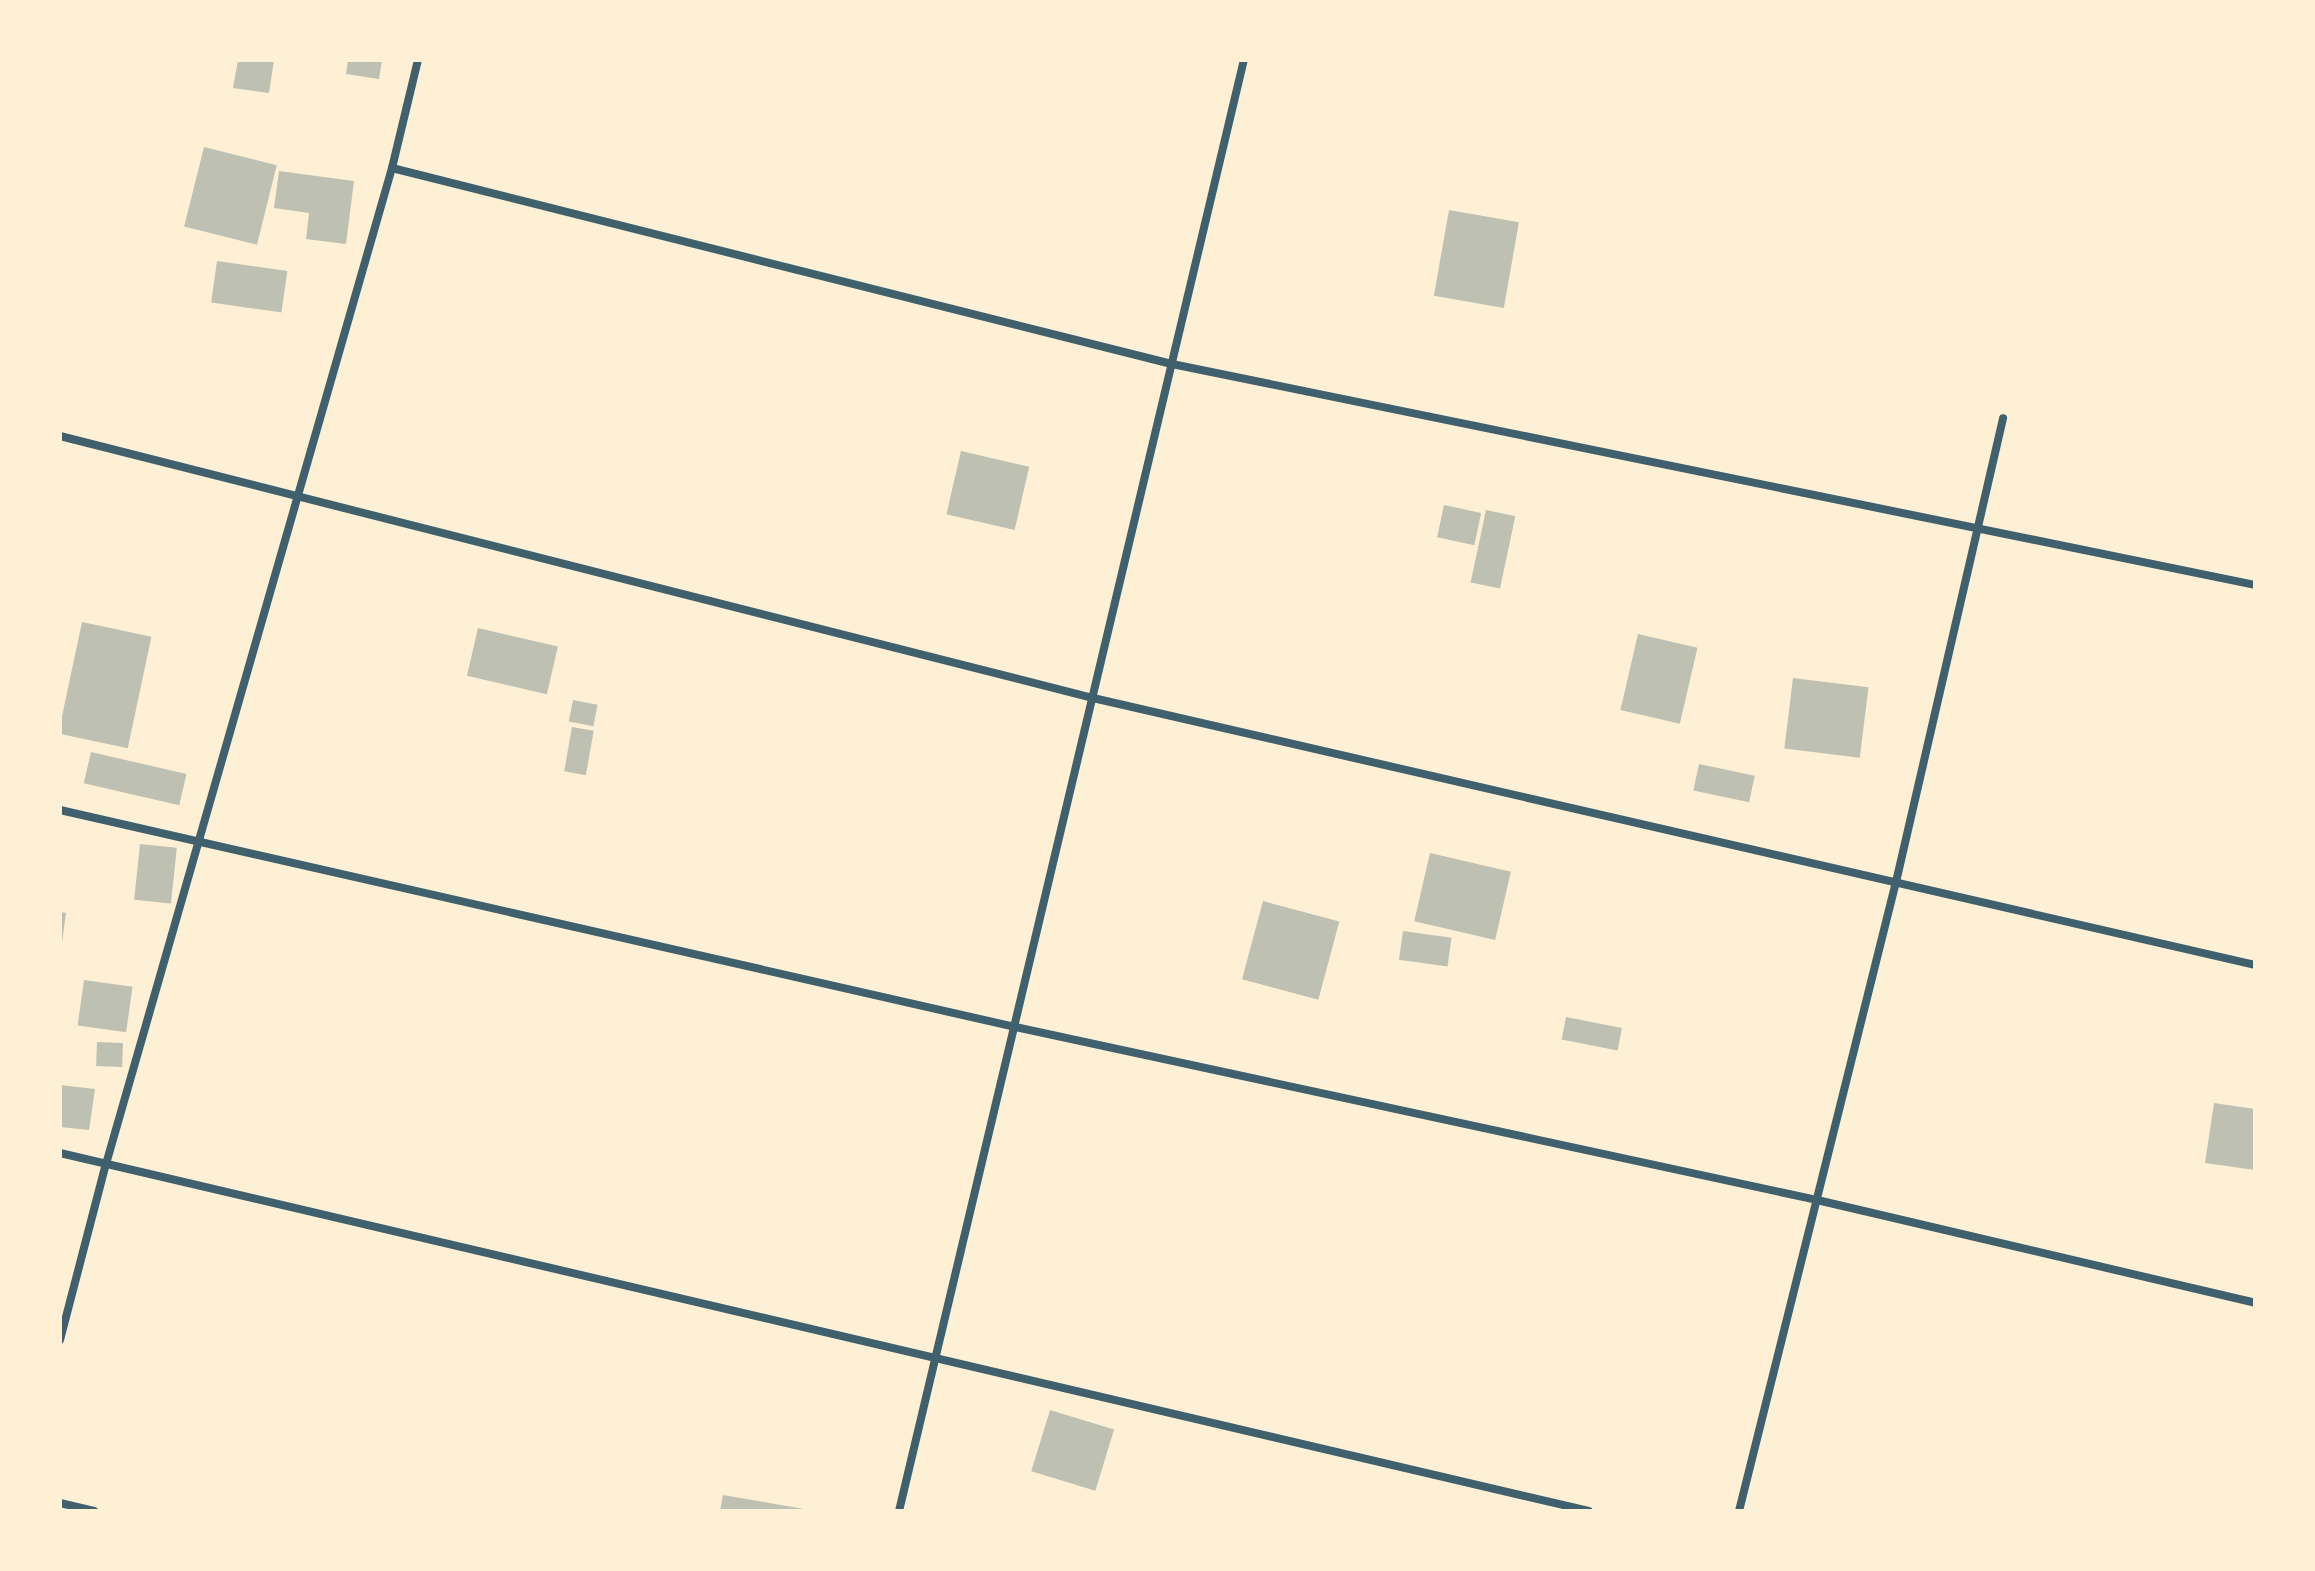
<!DOCTYPE html>
<html>
<head>
<meta charset="utf-8">
<style>
	body { margin:0 }
	#map { position:relative; width:2315px; height:1571px; overflow:hidden; background:#fdf0d5; font-family:Karla,sans-serif }
	div>[style] { position:absolute }
	.building>* { inset:0; background:#bec0b2; transform-origin:0 0 }
	.minor>* { height:8px; margin:-4px; padding:0 4px; transform-origin:4px; border-radius:4px; background:#3f606c }
	span { translate:-50% -50%; white-space:nowrap; text-align:center; line-height:1.15; -webkit-text-stroke:8px #fdf0d5; paint-order:stroke }
	.frame { position:absolute; inset:0; border:62px solid #fdf0d5; pointer-events:none }
</style>
</head>
<body>
<div id="map">
	<div class="building">
		<i style="clip-path:polygon(238px 60px,274px 60px,269px 93px,233px 88px)"></i>
		<i style="clip-path:polygon(348px 60px,382px 60px,379px 79px,346px 74px)"></i>
		<i style="left:204px;top:147px;width:75px;height:82px;rotate:14deg"></i>
		<i style="clip-path:polygon(279px 171px,354px 181px,346px 244px,306px 239px,309px 213px,274px 208px)"></i>
		<i style="left:1449px;top:210px;width:71px;height:87px;rotate:10deg"></i>
		<i style="left:217px;top:261px;width:71px;height:42px;rotate:8deg"></i>
		<i style="left:961px;top:451px;width:70px;height:65px;rotate:13deg"></i>
		<i style="left:1444px;top:505px;width:38px;height:33px;rotate:12deg"></i>
		<i style="left:1486px;top:510px;width:30px;height:74px;rotate:12deg"></i>
		<i style="left:82px;top:622px;width:71px;height:114px;rotate:12deg"></i>
		<i style="left:478px;top:628px;width:82px;height:49px;rotate:13deg"></i>
		<i style="left:1638px;top:634px;width:61px;height:78px;rotate:13deg"></i>
		<i style="left:1793px;top:678px;width:76px;height:71px;rotate:7deg"></i>
		<i style="left:573px;top:700px;width:25px;height:22px;rotate:11deg"></i>
		<i style="left:572px;top:727px;width:22px;height:45px;rotate:10deg"></i>
		<i style="left:91px;top:752px;width:98px;height:32px;rotate:13deg"></i>
		<i style="left:1699px;top:764px;width:57px;height:27px;rotate:12deg"></i>
		<i style="left:140px;top:844px;width:37px;height:56px;rotate:6deg"></i>
		<i style="left:1430px;top:853px;width:83px;height:70px;rotate:13deg"></i>
		<i style="left:1263px;top:901px;width:79px;height:81px;rotate:15deg"></i>
		<i style="clip-path:polygon(60px 912px,66px 913px,62px 943px,60px 943px)"></i>
		<i style="left:1403px;top:931px;width:49px;height:29px;rotate:8deg"></i>
		<i style="left:84px;top:980px;width:49px;height:46px;rotate:8deg"></i>
		<i style="left:1566px;top:1017px;width:57px;height:23px;rotate:11deg"></i>
		<i style="left:97px;top:1042px;width:26px;height:24px;rotate:2deg"></i>
		<i style="clip-path:polygon(60px 1085px,95px 1089px,89px 1130px,60px 1127px)"></i>
		<i style="clip-path:polygon(2214px 1103px,2255px 1109px,2255px 1170px,2205px 1163px)"></i>
		<i style="left:1050px;top:1410px;width:67px;height:64px;rotate:17deg"></i>
		<i style="clip-path:polygon(723px 1495px,804px 1509px,804px 1511px,720px 1511px)"></i>
	</div>
	<div class="minor">
		<i style="left:392px;top:168px;width:804px;rotate:14.11deg"></i>
		<i style="left:1172px;top:364px;width:1105px;rotate:11.53deg"></i>
		<i style="left:60px;top:436px;width:1066px;rotate:14.23deg"></i>
		<i style="left:1093px;top:698px;width:1192px;rotate:12.94deg"></i>
		<i style="left:60px;top:810px;width:979px;rotate:12.8deg"></i>
		<i style="left:1015px;top:1027px;width:820px;rotate:12.17deg"></i>
		<i style="left:1817px;top:1200px;width:450px;rotate:13.2deg"></i>
		<i style="left:60px;top:1153px;width:1570px;rotate:13.18deg"></i>
		<i style="left:60px;top:1340px;width:182px;rotate:-75.4deg"></i>
		<i style="left:106px;top:1164px;width:1036px;rotate:-73.98deg"></i>
		<i style="left:392px;top:168px;width:111px;rotate:-76.5deg"></i>
		<i style="left:60px;top:1503px;width:35px;rotate:13deg"></i>
		<i style="left:899px;top:1511px;width:1491px;rotate:-76.63deg"></i>
		<i style="left:1739px;top:1511px;width:648px;rotate:-75.99deg"></i>
		<i style="left:1896px;top:882px;width:476px;rotate:-77deg"></i>
	</div>
	<div class="frame"></div>
</div>
</body>
</html>
